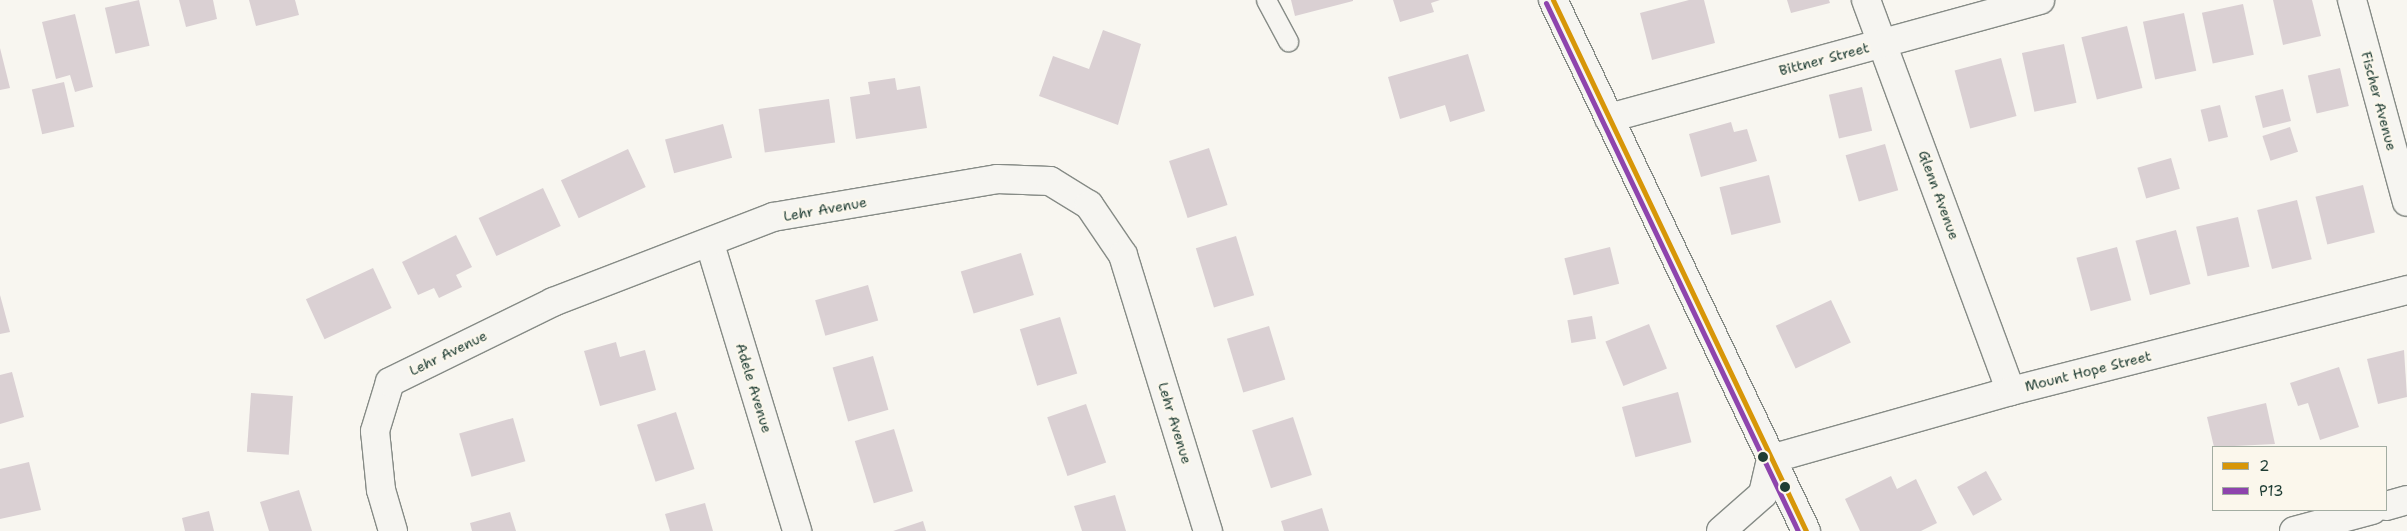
<!DOCTYPE html>
<html>
<head>
<meta charset="utf-8">
<style>
	body { margin:0 }
	#map { position:relative; width:2407px; height:531px; overflow:hidden; background:#f8f6f0; font-family:"Shantell Sans",sans-serif }
	div>[style] { position:absolute }
	.building>* { inset:0; background:#dad0d3; transform-origin:0 0 }
	.roads { filter:drop-shadow(1px 0 #868b86) drop-shadow(-1px 0 #868b86) drop-shadow(0 1px #868b86) drop-shadow(0 -1px #868b86) }
	.service>* { height:19px; margin:-9.5px; padding:0 9.5px; transform-origin:9.5px; border-radius:9.5px; background:#f6f5f1 }
	.minor>* { height:28px; margin:-14px; padding:0 14px; transform-origin:14px; border-radius:14px; background:#f6f5f1 }
	.secondary>* { height:28px; margin:-14px; padding:0 14px; transform-origin:14px; border-radius:14px; background:#f6f5f1 }
	.bus-1>* { height:5px; margin:-2.5px; padding:0 2.5px; transform-origin:2.5px; border-radius:2.5px; background:#d79608 }
	.bus-2>* { height:5px; margin:-2.5px; padding:0 2.5px; transform-origin:2.5px; border-radius:2.5px; background:#8e44ad }
	.dots>* { width:14px; height:14px; translate:-50% -50%; box-sizing:border-box; border:2px solid #fbf7ec; border-radius:50% }
	span { translate:-50% -50%; white-space:nowrap; text-align:center; line-height:1.15; -webkit-text-stroke:4.5px #fbf7ec; paint-order:stroke }
	.street-label { font-size:14px; color:#1f3d34 }
	.legend { position:absolute; left:2212px; top:446px; width:175px; height:65px; box-sizing:border-box; background:#fbf7ec; border:1px solid #a3ada2; margin:0; padding:6px 9px; list-style:none; font-size:15px; color:#1f3d34 }
	.legend li { display:flex; align-items:center; gap:10px; height:25px }
	.legend b { width:25px; border:1px solid #a3ada2 }
</style>
</head>
<body>
<div id="map">
	<div class="building">
		<i style="left:139px;top:0;width:47px;height:35px;rotate:77deg"></i>
		<i style="clip-path:polygon(179px 0,213px 0,217px 19px,186px 27px)"></i>
		<i style="clip-path:polygon(249px 0,295px 0,299px 15px,256px 26px)"></i>
		<i style="clip-path:polygon(1291px 0,1353px 0,1353px 1px,1295px 16px)"></i>
		<i style="clip-path:polygon(1393px 0,1440px 0,1431px 3px,1434px 12px,1400px 22px)"></i>
		<i style="clip-path:polygon(1689px 0,1704px 0,1715px 43px,1652px 60px,1640px 13px)"></i>
		<i style="clip-path:polygon(1787px 0,1829px 0,1830px 3px,1791px 13px)"></i>
		<i style="clip-path:polygon(2273px 0,2312px 0,2321px 36px,2283px 45px)"></i>
		<i style="left:2243px;top:4px;width:52px;height:42px;rotate:78deg"></i>
		<i style="left:2184px;top:13px;width:59px;height:42px;rotate:78deg"></i>
		<i style="clip-path:polygon(75px 14px,93px 87px,75px 92px,70px 75px,56px 79px,42px 22px)"></i>
		<i style="left:2127px;top:26px;width:64px;height:47px;rotate:76deg"></i>
		<i style="clip-path:polygon(1103px 30px,1141px 44px,1118px 125px,1039px 96px,1053px 56px,1089px 69px)"></i>
		<i style="left:2064px;top:44px;width:60px;height:43px;rotate:78deg"></i>
		<i style="clip-path:polygon(0 48px,10px 88px,0 90px)"></i>
		<i style="clip-path:polygon(1468px 54px,1485px 111px,1450px 122px,1445px 105px,1400px 119px,1388px 77px)"></i>
		<i style="left:2001px;top:58px;width:60px;height:48px;rotate:75deg"></i>
		<i style="left:2340px;top:68px;width:39px;height:33px;rotate:77deg"></i>
		<i style="clip-path:polygon(895px 78px,897px 90px,920px 86px,927px 128px,856px 139px,850px 97px,870px 94px,868px 82px)"></i>
		<i style="left:64px;top:82px;width:46px;height:33px;rotate:77deg"></i>
		<i style="left:1862px;top:87px;width:45px;height:34px;rotate:77deg"></i>
		<i style="left:2283px;top:89px;width:33px;height:29px;rotate:76deg"></i>
		<i style="left:829px;top:99px;width:44px;height:71px;rotate:82deg"></i>
		<i style="left:2220px;top:105px;width:33px;height:20px;rotate:76deg"></i>
		<i style="clip-path:polygon(1731px 122px,1734px 132px,1747px 129px,1757px 161px,1701px 177px,1689px 134px)"></i>
		<i style="left:723px;top:124px;width:35px;height:60px;rotate:75deg"></i>
		<i style="left:2290px;top:127px;width:26px;height:29px;rotate:72deg"></i>
		<i style="left:1885px;top:144px;width:48px;height:41px;rotate:74deg"></i>
		<i style="left:1209px;top:148px;width:60px;height:42px;rotate:72deg"></i>
		<i style="left:628px;top:149px;width:42px;height:74px;rotate:65deg"></i>
		<i style="left:2171px;top:158px;width:32px;height:35px;rotate:74deg"></i>
		<i style="left:1769px;top:175px;width:49px;height:51px;rotate:76deg"></i>
		<i style="left:2363px;top:185px;width:49px;height:49px;rotate:76deg"></i>
		<i style="left:543px;top:188px;width:42px;height:71px;rotate:65deg"></i>
		<i style="left:2297px;top:200px;width:61px;height:41px;rotate:76deg"></i>
		<i style="left:2238px;top:217px;width:51px;height:43px;rotate:77deg"></i>
		<i style="left:2176px;top:230px;width:56px;height:42px;rotate:75deg"></i>
		<i style="clip-path:polygon(456px 235px,472px 267px,456px 275px,462px 287px,439px 298px,434px 288px,418px 295px,402px 262px)"></i>
		<i style="left:1236px;top:236px;width:62px;height:42px;rotate:73deg"></i>
		<i style="left:1610px;top:247px;width:38px;height:47px;rotate:76deg"></i>
		<i style="left:2117px;top:247px;width:55px;height:42px;rotate:75deg"></i>
		<i style="left:1021px;top:253px;width:44px;height:63px;rotate:73deg"></i>
		<i style="left:373px;top:268px;width:44px;height:74px;rotate:65deg"></i>
		<i style="left:868px;top:285px;width:37px;height:55px;rotate:74deg"></i>
		<i style="clip-path:polygon(0 295px,10px 332px,0 334px)"></i>
		<i style="left:1831px;top:300px;width:47px;height:61px;rotate:65deg"></i>
		<i style="left:1592px;top:316px;width:23px;height:25px;rotate:80deg"></i>
		<i style="left:1060px;top:317px;width:59px;height:42px;rotate:73deg"></i>
		<i style="left:1649px;top:324px;width:48px;height:47px;rotate:68deg"></i>
		<i style="left:1269px;top:326px;width:56px;height:44px;rotate:73deg"></i>
		<i style="clip-path:polygon(616px 342px,620px 357px,645px 350px,656px 390px,600px 406px,584px 351px)"></i>
		<i style="clip-path:polygon(2404px 350px,2407px 397px,2378px 404px,2367px 359px)"></i>
		<i style="left:873px;top:356px;width:56px;height:42px;rotate:74deg"></i>
		<i style="clip-path:polygon(2339px 367px,2359px 427px,2320px 440px,2308px 403px,2298px 406px,2290px 383px)"></i>
		<i style="clip-path:polygon(12px 372px,24px 417px,0 424px,0 375px)"></i>
		<i style="left:1678px;top:392px;width:52px;height:58px;rotate:75deg"></i>
		<i style="left:251px;top:393px;width:42px;height:59px;rotate:4deg"></i>
		<i style="clip-path:polygon(2266px 403px,2275px 444px,2214px 447px,2207px 417px)"></i>
		<i style="left:1086px;top:404px;width:62px;height:41px;rotate:71deg"></i>
		<i style="left:676px;top:412px;width:60px;height:41px;rotate:72deg"></i>
		<i style="left:1293px;top:417px;width:61px;height:43px;rotate:72deg"></i>
		<i style="left:513px;top:418px;width:45px;height:56px;rotate:74deg"></i>
		<i style="left:894px;top:429px;width:65px;height:41px;rotate:73deg"></i>
		<i style="clip-path:polygon(29px 462px,41px 510px,0 519px,0 469px)"></i>
		<i style="left:1986px;top:471px;width:33px;height:33px;rotate:61deg"></i>
		<i style="clip-path:polygon(1891px 476px,1897px 489px,1916px 479px,1937px 523px,1921px 531px,1860px 531px,1845px 499px)"></i>
		<i style="clip-path:polygon(299px 490px,312px 531px,269px 531px,260px 502px)"></i>
		<i style="clip-path:polygon(1115px 495px,1126px 531px,1082px 531px,1074px 506px)"></i>
		<i style="clip-path:polygon(705px 503px,713px 531px,670px 531px,665px 514px)"></i>
		<i style="clip-path:polygon(1322px 508px,1329px 531px,1284px 531px,1281px 521px)"></i>
		<i style="clip-path:polygon(209px 511px,214px 531px,185px 531px,182px 518px)"></i>
		<i style="clip-path:polygon(510px 512px,516px 531px,472px 531px,470px 523px)"></i>
		<i style="clip-path:polygon(923px 521px,926px 531px,893px 531px)"></i>
	</div>
	<div class="roads">
		<div class="service">
			<i style="left:1266px;top:0;width:47px;rotate:61.8deg"></i>
		</div>
		<div class="minor">
			<i style="left:1866px;top:0;width:417px;rotate:69.7deg"></i>
			<i style="left:2352px;top:0;width:209px;rotate:74.8deg"></i>
			<i style="left:1609px;top:118px;width:447px;rotate:-15.3deg"></i>
			<i style="left:710px;top:244px;width:300px;rotate:73.1deg"></i>
			<i style="left:2386px;top:506px;width:22px;rotate:-16deg"></i>
			<i style="left:393px;top:531px;width:43px;rotate:-106.3deg"></i>
			<i style="left:381px;top:490px;width:59px;rotate:-95.8deg"></i>
			<i style="left:375px;top:431px;width:51px;rotate:-73deg"></i>
			<i style="left:390px;top:382px;width:182px;rotate:-26.1deg"></i>
			<i style="left:553px;top:302px;width:236px;rotate:-21.1deg"></i>
			<i style="left:773px;top:217px;width:227px;rotate:-9.6deg"></i>
			<i style="left:997px;top:179px;width:53px;rotate:2.2deg"></i>
			<i style="left:1050px;top:181px;width:46px;rotate:31.6deg"></i>
			<i style="left:1089px;top:205px;width:60px;rotate:55.8deg"></i>
			<i style="left:1123px;top:255px;width:289px;rotate:72.9deg"></i>
			<i style="left:1721px;top:531px;width:56px;rotate:-41.4deg"></i>
			<i style="left:1763px;top:494px;width:36px;rotate:-77deg"></i>
			<i style="left:1771px;top:459px;width:249px;rotate:-15.8deg"></i>
			<i style="left:2011px;top:391px;width:409px;rotate:-14.3deg"></i>
			<i style="left:2294px;top:531px;width:81px;rotate:-15.1deg"></i>
		</div>
		<div class="secondary">
			<i style="left:1553px;top:0;width:588px;rotate:64.52deg"></i>
		</div>
	</div>
	<div class="bus-1">
		<i style="left:1553px;top:0;width:588px;rotate:64.52deg"></i>
	</div>
	<div class="bus-2">
		<i style="left:1546px;top:3px;width:585px;rotate:64.49deg"></i>
	</div>
	<div class="dots">
		<i style="left:1763px;top:457px;background:#1f3d34"></i>
		<i style="left:1785px;top:487px;background:#1f3d34"></i>
	</div>
	<div class="street-label">
		<span style="left:1824px;top:59px;rotate:-15deg">Bittner Street</span>
		<span style="left:2379px;top:101px;rotate:75deg">Fischer Avenue</span>
		<span style="left:1939px;top:195px;rotate:70deg">Glenn Avenue</span>
		<span style="left:825px;top:209px;rotate:-10deg">Lehr Avenue</span>
		<span style="left:448px;top:353px;rotate:-26deg">Lehr Avenue</span>
		<span style="left:2088px;top:371px;rotate:-14deg">Mount Hope Street</span>
		<span style="left:754px;top:388px;rotate:73deg">Adele Avenue</span>
		<span style="left:1175px;top:423px;rotate:73deg">Lehr Avenue</span>
	</div>
	<ul class="legend">
	<li><b style="height:6px;background:#d79608"></b>2</li>
	<li><b style="height:6px;background:#8e44ad"></b>P13</li>
	</ul>
</div>
</body>
</html>
